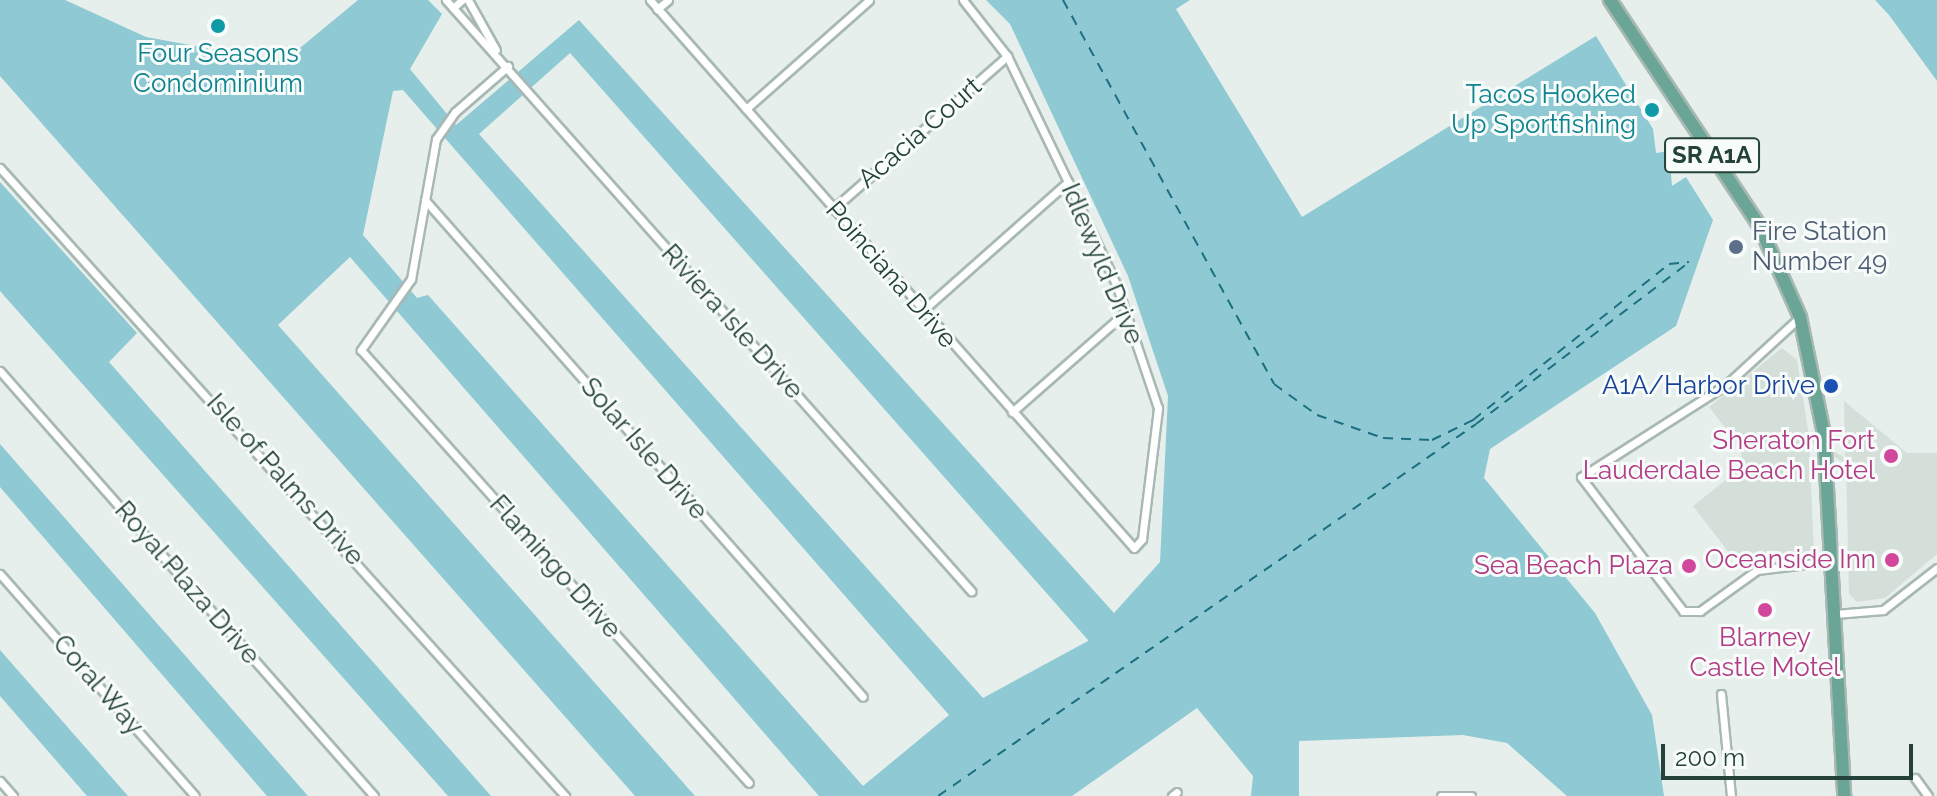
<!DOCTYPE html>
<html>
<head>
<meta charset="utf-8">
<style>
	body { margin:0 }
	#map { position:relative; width:1937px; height:796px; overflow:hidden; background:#e6efeb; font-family:Raleway,sans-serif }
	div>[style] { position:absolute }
	.built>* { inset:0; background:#d4dfda }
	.water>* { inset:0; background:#8ec9d4 }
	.ferry>* { height:2px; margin-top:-1px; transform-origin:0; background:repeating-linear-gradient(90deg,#1c6f80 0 10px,transparent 0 18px) }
	.roads { filter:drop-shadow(2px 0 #a8b8b2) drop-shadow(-2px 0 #a8b8b2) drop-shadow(0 2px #a8b8b2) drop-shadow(0 -2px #a8b8b2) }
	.street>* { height:7px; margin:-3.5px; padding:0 3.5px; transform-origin:3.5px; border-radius:3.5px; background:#fff }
	.primary>* { height:12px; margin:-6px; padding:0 6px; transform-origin:6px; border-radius:6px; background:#6aa596 }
	.dots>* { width:22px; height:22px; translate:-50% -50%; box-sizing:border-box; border:4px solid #f7fbf9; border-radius:50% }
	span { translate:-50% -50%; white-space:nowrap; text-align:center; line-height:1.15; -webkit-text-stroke:6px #f7fbf9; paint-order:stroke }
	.shield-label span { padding:2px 6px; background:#f7fbf9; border:2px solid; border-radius:6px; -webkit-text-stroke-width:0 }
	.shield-label { font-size:24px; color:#24423a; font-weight:700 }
	.culture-label { font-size:26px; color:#0d838f }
	.right { translate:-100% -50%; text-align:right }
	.street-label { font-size:26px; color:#24423a }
	.service-label { font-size:26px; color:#4e5e75 }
	.left { translate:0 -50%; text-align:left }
	.transit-label { font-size:26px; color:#164399 }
	.hotel-label { font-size:26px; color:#b23c85 }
	.scale { position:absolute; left:1661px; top:744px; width:252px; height:36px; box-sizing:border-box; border:4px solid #24423a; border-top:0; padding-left:10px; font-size:24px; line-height:28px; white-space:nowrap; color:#24423a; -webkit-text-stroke:6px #f7fbf9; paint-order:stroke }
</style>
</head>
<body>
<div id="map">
	<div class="built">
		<i style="clip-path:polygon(1782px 348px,1797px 360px,1809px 436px,1845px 458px,1844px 401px,1907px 453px,1937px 453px,1937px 554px,1885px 598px,1857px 602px,1849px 594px,1846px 464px,1809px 441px,1814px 552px,1764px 556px,1740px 567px,1693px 506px,1742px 467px,1741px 448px,1709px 407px)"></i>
	</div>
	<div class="water">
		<i style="clip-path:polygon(evenodd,0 0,65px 0,146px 37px,283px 62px,358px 0,428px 0,442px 14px,410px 69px,456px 125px,579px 20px,1114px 613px,1160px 562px,1168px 396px,1128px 276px,1010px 24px,986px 0,1190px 0,1176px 9px,1302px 217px,1596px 36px,1653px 129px,1656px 153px,1669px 151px,1672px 186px,1686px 177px,1713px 220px,1676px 326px,1490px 449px,1484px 478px,1595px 613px,1652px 715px,1664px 796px,1567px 796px,1507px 743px,1463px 735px,1299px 741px,1299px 796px,1251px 796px,1253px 776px,1197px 708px,1072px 796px,819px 796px,350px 257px,278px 325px,695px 796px,635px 796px,0 76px,0 0,570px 53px,1088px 640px,1088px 641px,983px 698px,479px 134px,570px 53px,0 0,403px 90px,949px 715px,863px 786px,428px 295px,417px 298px,363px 235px,393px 91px,403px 90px)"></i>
		<i style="clip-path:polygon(1875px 0,1937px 0,1937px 81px,1889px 15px)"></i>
		<i style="clip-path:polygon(0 182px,137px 333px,109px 362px,491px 796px,448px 796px,0 291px)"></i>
		<i style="clip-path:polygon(0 444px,308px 796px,267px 796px,0 487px)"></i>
		<i style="clip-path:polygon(0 650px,128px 796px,87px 796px,0 696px)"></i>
	</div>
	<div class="ferry">
		<i style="left:1063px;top:0;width:438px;rotate:61.2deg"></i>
		<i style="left:1274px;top:384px;width:53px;rotate:35.8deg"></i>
		<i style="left:1317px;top:415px;width:70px;rotate:19.2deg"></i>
		<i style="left:1383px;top:438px;width:49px;rotate:2.3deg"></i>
		<i style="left:1432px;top:440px;width:46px;rotate:-26deg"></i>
		<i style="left:1473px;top:420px;width:251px;rotate:-38.5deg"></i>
		<i style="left:1669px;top:264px;width:20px;rotate:-6deg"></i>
		<i style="left:938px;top:796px;width:654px;rotate:-34.66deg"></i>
		<i style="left:1476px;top:424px;width:265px;rotate:-37.2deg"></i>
	</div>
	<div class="roads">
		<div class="street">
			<i style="left:446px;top:0;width:791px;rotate:48.38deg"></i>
			<i style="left:468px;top:0;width:57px;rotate:60.8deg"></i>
			<i style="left:650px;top:0;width:731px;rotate:48.55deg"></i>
			<i style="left:1134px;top:548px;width:12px;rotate:-48deg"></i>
			<i style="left:1142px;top:539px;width:132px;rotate:-83deg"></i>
			<i style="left:1158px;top:408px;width:131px;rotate:-108.7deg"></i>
			<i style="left:1116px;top:284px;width:113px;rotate:-115.2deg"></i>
			<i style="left:1068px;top:182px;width:140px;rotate:-115.8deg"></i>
			<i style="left:1007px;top:56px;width:71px;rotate:-128.2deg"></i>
			<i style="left:453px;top:8px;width:12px;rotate:-42deg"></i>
			<i style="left:657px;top:9px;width:14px;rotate:-39deg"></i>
			<i style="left:508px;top:66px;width:70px;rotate:139deg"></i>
			<i style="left:455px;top:112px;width:33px;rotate:125deg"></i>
			<i style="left:436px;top:139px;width:142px;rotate:100.1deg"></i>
			<i style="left:411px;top:279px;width:87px;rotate:125.2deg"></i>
			<i style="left:361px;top:350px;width:581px;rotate:48.14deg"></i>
			<i style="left:746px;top:109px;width:164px;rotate:-41.5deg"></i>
			<i style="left:0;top:168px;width:845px;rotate:48.02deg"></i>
			<i style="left:425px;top:200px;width:662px;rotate:48.61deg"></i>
			<i style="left:833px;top:209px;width:232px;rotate:-41.3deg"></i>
			<i style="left:922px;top:311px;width:195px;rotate:-41.5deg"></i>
			<i style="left:1800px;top:317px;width:99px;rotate:137.5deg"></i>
			<i style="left:1727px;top:384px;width:173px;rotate:147.5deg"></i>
			<i style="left:1581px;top:477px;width:168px;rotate:52.7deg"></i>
			<i style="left:1683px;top:611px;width:17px"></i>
			<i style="left:1700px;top:611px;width:70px;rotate:-35.7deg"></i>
			<i style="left:1757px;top:570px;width:75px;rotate:-6.9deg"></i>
			<i style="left:0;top:371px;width:566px;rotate:48.65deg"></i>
			<i style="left:1012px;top:412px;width:152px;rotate:-41.3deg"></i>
			<i style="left:0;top:574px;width:295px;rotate:48.7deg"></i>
			<i style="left:1835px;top:614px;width:48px;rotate:-4.8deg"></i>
			<i style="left:1883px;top:610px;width:68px;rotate:-37.9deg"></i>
			<i style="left:1721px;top:694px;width:102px;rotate:84.4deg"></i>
			<i style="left:1915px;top:778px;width:22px;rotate:54deg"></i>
			<i style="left:0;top:781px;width:20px;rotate:49deg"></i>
			<i style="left:1172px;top:796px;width:6px;rotate:-39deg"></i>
			<i style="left:1441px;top:796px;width:30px"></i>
		</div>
		<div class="primary">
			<i style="left:1610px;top:0;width:272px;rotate:56.5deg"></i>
			<i style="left:1760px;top:227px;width:98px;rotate:66deg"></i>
			<i style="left:1800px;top:317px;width:119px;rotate:78.4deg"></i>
			<i style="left:1824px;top:434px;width:363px;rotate:86.8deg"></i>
		</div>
	</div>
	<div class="dots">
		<i style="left:218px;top:26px;background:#0f9aa8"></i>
		<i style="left:1652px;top:110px;background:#0f9aa8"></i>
		<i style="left:1736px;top:247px;background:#5c6f8a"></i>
		<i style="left:1831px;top:386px;background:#1a4fb4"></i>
		<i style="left:1891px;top:456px;background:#d1479c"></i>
		<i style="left:1892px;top:560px;background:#d1479c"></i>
		<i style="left:1689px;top:566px;background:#d1479c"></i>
		<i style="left:1765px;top:610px;background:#d1479c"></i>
	</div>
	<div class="shield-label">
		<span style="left:1712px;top:155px">SR A1A</span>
	</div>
	<div class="culture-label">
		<span style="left:218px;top:69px">Four Seasons<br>Condominium</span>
		<span class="right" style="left:1636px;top:110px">Tacos Hooked<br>Up Sportfishing</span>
	</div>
	<div class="street-label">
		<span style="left:920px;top:133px;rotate:-41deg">Acacia Court</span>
		<span style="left:1102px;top:264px;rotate:67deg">Idlewyld Drive</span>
		<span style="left:891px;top:275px;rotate:49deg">Poinciana Drive</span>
		<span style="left:732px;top:322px;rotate:48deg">Riviera Isle Drive</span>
		<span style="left:644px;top:449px;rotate:49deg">Solar Isle Drive</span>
		<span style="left:285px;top:480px;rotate:48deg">Isle of Palms Drive</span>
		<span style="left:555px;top:567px;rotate:48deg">Flamingo Drive</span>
		<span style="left:187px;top:583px;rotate:49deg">Royal Plaza Drive</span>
		<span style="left:98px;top:685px;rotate:49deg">Coral Way</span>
	</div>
	<div class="service-label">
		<span class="left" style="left:1752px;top:247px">Fire Station<br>Number 49</span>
	</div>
	<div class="transit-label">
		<span class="right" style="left:1815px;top:386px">A1A/Harbor Drive</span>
	</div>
	<div class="hotel-label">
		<span class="right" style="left:1875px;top:456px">Sheraton Fort<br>Lauderdale Beach Hotel</span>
		<span class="right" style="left:1876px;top:560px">Oceanside Inn</span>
		<span class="right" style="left:1673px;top:566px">Sea Beach Plaza</span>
		<span style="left:1765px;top:653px">Blarney<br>Castle Motel</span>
	</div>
	<div class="scale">200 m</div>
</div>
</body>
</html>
